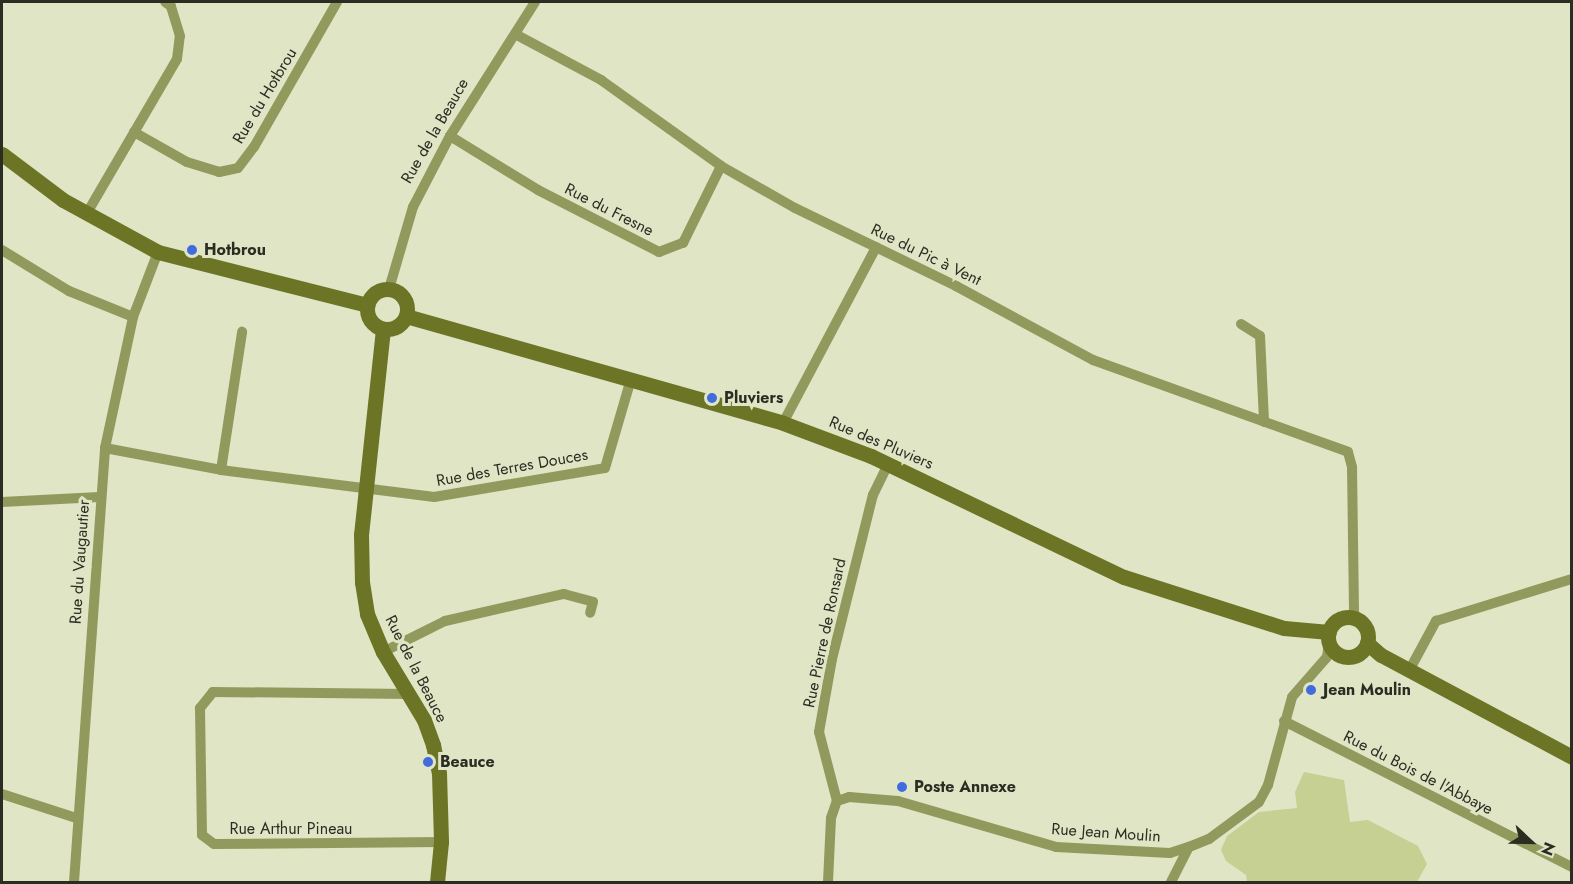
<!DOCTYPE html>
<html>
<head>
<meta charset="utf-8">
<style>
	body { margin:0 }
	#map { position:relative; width:1573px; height:884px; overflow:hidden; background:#e0e5c6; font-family:Jost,sans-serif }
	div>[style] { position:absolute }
	.green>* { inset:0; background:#c6d093 }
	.street>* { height:10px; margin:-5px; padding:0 5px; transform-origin:5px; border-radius:5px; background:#919a5c }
	.secondary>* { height:15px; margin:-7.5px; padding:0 7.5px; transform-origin:7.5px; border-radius:7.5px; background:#6c7525 }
	.secondary>.ring { margin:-7.5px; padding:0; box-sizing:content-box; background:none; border:15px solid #6c7525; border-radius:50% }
	.dots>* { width:16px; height:16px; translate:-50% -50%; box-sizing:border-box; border:3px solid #e0e5c6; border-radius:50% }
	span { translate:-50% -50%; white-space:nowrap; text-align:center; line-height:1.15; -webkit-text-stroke:6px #e0e5c6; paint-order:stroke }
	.street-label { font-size:16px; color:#2b2d22 }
	.poi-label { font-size:16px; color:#2b2d22; font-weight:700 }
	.left { translate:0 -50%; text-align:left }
	.frame { position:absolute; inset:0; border:3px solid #2b2d22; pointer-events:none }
	.north { position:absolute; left:1501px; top:812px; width:60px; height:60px; -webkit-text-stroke:4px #e0e5c6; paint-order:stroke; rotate:112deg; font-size:16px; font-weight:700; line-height:24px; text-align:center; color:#2b2d22 }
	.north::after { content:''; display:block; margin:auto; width:21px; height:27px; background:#2b2d22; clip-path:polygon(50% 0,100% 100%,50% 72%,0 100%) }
</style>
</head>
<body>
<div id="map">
	<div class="green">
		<i style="clip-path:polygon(1304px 772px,1344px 780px,1350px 822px,1368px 820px,1418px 846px,1427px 864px,1417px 882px,1247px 882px,1246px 875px,1226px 861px,1221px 850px,1227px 836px,1259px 812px,1297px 808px,1295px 792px)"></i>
	</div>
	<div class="street">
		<i style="left:515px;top:34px;width:98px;rotate:28.1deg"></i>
		<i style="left:601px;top:80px;width:148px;rotate:35.6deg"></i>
		<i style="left:721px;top:166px;width:85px;rotate:29.6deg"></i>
		<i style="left:795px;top:208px;width:179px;rotate:25.8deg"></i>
		<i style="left:956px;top:286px;width:156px;rotate:28.4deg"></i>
		<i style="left:1093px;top:360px;width:271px;rotate:19.8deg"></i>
		<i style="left:1348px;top:452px;width:16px;rotate:75deg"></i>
		<i style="left:1352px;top:467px;width:151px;rotate:89.2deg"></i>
		<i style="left:134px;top:132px;width:61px;rotate:29.5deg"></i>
		<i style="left:187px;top:162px;width:34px;rotate:17deg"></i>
		<i style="left:219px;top:172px;width:19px;rotate:-12deg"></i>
		<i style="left:238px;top:168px;width:26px;rotate:-53deg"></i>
		<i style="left:254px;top:147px;width:167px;rotate:-60.2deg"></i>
		<i style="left:450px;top:136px;width:103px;rotate:31.5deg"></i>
		<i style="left:538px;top:190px;width:136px;rotate:27.1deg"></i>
		<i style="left:659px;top:252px;width:26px;rotate:-21deg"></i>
		<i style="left:683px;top:243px;width:86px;rotate:-63.7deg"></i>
		<i style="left:87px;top:213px;width:178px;rotate:-59.7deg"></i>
		<i style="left:177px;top:59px;width:23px;rotate:-83deg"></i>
		<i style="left:180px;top:36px;width:31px;rotate:-107deg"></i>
		<i style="left:171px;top:6px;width:7px;rotate:-146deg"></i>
		<i style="left:2px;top:250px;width:79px;rotate:31.5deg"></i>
		<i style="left:69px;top:291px;width:69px;rotate:22.1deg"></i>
		<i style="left:389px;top:289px;width:85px;rotate:-73.7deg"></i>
		<i style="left:413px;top:207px;width:80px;rotate:-62.5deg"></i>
		<i style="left:450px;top:136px;width:159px;rotate:-57.6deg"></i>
		<i style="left:1241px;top:324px;width:22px;rotate:32deg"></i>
		<i style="left:1260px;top:336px;width:86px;rotate:87.3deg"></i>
		<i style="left:783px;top:423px;width:199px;rotate:-62.1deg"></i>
		<i style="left:105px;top:448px;width:118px;rotate:10.7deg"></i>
		<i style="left:221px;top:470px;width:215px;rotate:7.2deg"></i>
		<i style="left:434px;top:497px;width:173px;rotate:-9.6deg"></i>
		<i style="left:605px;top:468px;width:93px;rotate:-73.7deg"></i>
		<i style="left:221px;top:470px;width:140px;rotate:-81.3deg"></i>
		<i style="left:2px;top:502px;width:97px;rotate:-3deg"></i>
		<i style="left:383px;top:652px;width:69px;rotate:-26.6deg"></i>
		<i style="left:445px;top:621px;width:122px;rotate:-12.8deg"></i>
		<i style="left:564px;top:594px;width:30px;rotate:15deg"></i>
		<i style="left:593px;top:602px;width:11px;rotate:105deg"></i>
		<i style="left:1410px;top:669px;width:55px;rotate:-61.6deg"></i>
		<i style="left:1436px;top:621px;width:142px;rotate:-17.2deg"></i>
		<i style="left:410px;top:694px;width:197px;rotate:-179.4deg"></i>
		<i style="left:213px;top:692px;width:21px;rotate:129deg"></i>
		<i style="left:200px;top:708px;width:127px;rotate:89.1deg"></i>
		<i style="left:202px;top:835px;width:15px;rotate:37deg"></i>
		<i style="left:214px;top:844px;width:227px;rotate:-0.5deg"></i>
		<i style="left:1284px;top:721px;width:323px;rotate:26.9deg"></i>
		<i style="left:2px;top:794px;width:78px;rotate:18deg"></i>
		<i style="left:837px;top:801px;width:13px;rotate:-18deg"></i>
		<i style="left:849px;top:797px;width:49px;rotate:4.7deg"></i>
		<i style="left:898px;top:801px;width:165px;rotate:16.2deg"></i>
		<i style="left:1056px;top:847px;width:114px;rotate:3deg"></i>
		<i style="left:1170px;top:853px;width:20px;rotate:-18deg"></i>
		<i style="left:1189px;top:847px;width:22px;rotate:-22deg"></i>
		<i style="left:1209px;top:839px;width:62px;rotate:-36.5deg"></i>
		<i style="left:1259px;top:802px;width:19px;rotate:-62deg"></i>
		<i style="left:1268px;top:785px;width:91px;rotate:-74.7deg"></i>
		<i style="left:1292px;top:697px;width:53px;rotate:-48.8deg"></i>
		<i style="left:1327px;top:657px;width:14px;rotate:-82deg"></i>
		<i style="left:74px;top:882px;width:435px;rotate:-85.9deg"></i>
		<i style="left:105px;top:448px;width:134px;rotate:-77.9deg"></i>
		<i style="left:133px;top:317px;width:70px;rotate:-69deg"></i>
		<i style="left:828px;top:882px;width:64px;rotate:-87.3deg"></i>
		<i style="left:831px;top:818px;width:18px;rotate:-71deg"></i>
		<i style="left:837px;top:801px;width:71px;rotate:-104.6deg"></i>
		<i style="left:819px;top:732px;width:74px;rotate:-79.9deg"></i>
		<i style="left:832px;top:659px;width:169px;rotate:-76deg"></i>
		<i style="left:873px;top:495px;width:34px;rotate:-64deg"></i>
		<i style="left:1171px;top:882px;width:39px;rotate:-63deg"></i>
	</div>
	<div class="secondary">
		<i style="left:2px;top:154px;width:76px;rotate:37deg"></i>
		<i style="left:63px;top:200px;width:108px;rotate:28.7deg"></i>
		<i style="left:158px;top:252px;width:216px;rotate:14.2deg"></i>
		<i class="ring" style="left:367px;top:289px;width:25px;height:25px"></i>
		<i style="left:406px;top:316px;width:392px;rotate:15.8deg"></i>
		<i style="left:783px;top:423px;width:94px;rotate:20.6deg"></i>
		<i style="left:871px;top:456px;width:280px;rotate:25.6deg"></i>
		<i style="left:1124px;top:577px;width:168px;rotate:17.7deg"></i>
		<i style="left:1284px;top:628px;width:45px;rotate:5.1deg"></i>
		<i style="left:383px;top:329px;width:207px;rotate:96.1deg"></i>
		<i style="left:361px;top:535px;width:47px;rotate:88.8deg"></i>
		<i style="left:362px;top:582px;width:32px;rotate:81deg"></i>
		<i style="left:367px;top:614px;width:41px;rotate:67.2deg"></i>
		<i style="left:383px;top:652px;width:79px;rotate:58.9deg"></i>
		<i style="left:424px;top:720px;width:27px;rotate:70deg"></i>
		<i style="left:433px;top:745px;width:29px;rotate:78deg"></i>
		<i style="left:439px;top:773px;width:69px;rotate:88.3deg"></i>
		<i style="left:441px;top:842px;width:40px;rotate:95.7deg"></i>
		<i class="ring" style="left:1328px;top:617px;width:25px;height:25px"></i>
		<i style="left:1367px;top:643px;width:18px;rotate:41deg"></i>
		<i style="left:1381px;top:655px;width:217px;rotate:28.1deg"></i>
	</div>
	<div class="dots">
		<i style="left:192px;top:250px;background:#416cdd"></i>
		<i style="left:712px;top:398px;background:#416cdd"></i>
		<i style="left:1311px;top:690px;background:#416cdd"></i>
		<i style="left:428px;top:762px;background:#416cdd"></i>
		<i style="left:902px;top:787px;background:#416cdd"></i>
	</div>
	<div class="street-label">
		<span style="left:265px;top:96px;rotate:-59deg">Rue du Hotbrou</span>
		<span style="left:435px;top:131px;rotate:-60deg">Rue de la Beauce</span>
		<span style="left:609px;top:210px;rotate:27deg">Rue du Fresne</span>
		<span style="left:926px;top:255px;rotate:26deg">Rue du Pic à Vent</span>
		<span style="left:881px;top:443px;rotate:23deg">Rue des Pluviers</span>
		<span style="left:512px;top:468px;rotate:-10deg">Rue des Terres Douces</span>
		<span style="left:80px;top:562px;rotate:-86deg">Rue du Vaugautier</span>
		<span style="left:825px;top:633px;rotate:-78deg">Rue Pierre de Ronsard</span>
		<span style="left:416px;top:669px;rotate:63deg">Rue de la Beauce</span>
		<span style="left:1418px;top:773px;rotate:27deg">Rue du Bois de l'Abbaye</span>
		<span style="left:291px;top:829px">Rue Arthur Pineau</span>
		<span style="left:1106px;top:833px;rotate:4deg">Rue Jean Moulin</span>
	</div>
	<div class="poi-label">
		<span class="left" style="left:204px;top:250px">Hotbrou</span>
		<span class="left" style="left:724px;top:398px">Pluviers</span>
		<span class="left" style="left:1323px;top:690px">Jean Moulin</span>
		<span class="left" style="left:440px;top:762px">Beauce</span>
		<span class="left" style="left:914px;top:787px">Poste Annexe</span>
	</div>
	<div class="frame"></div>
	<div class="north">N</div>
</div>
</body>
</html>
